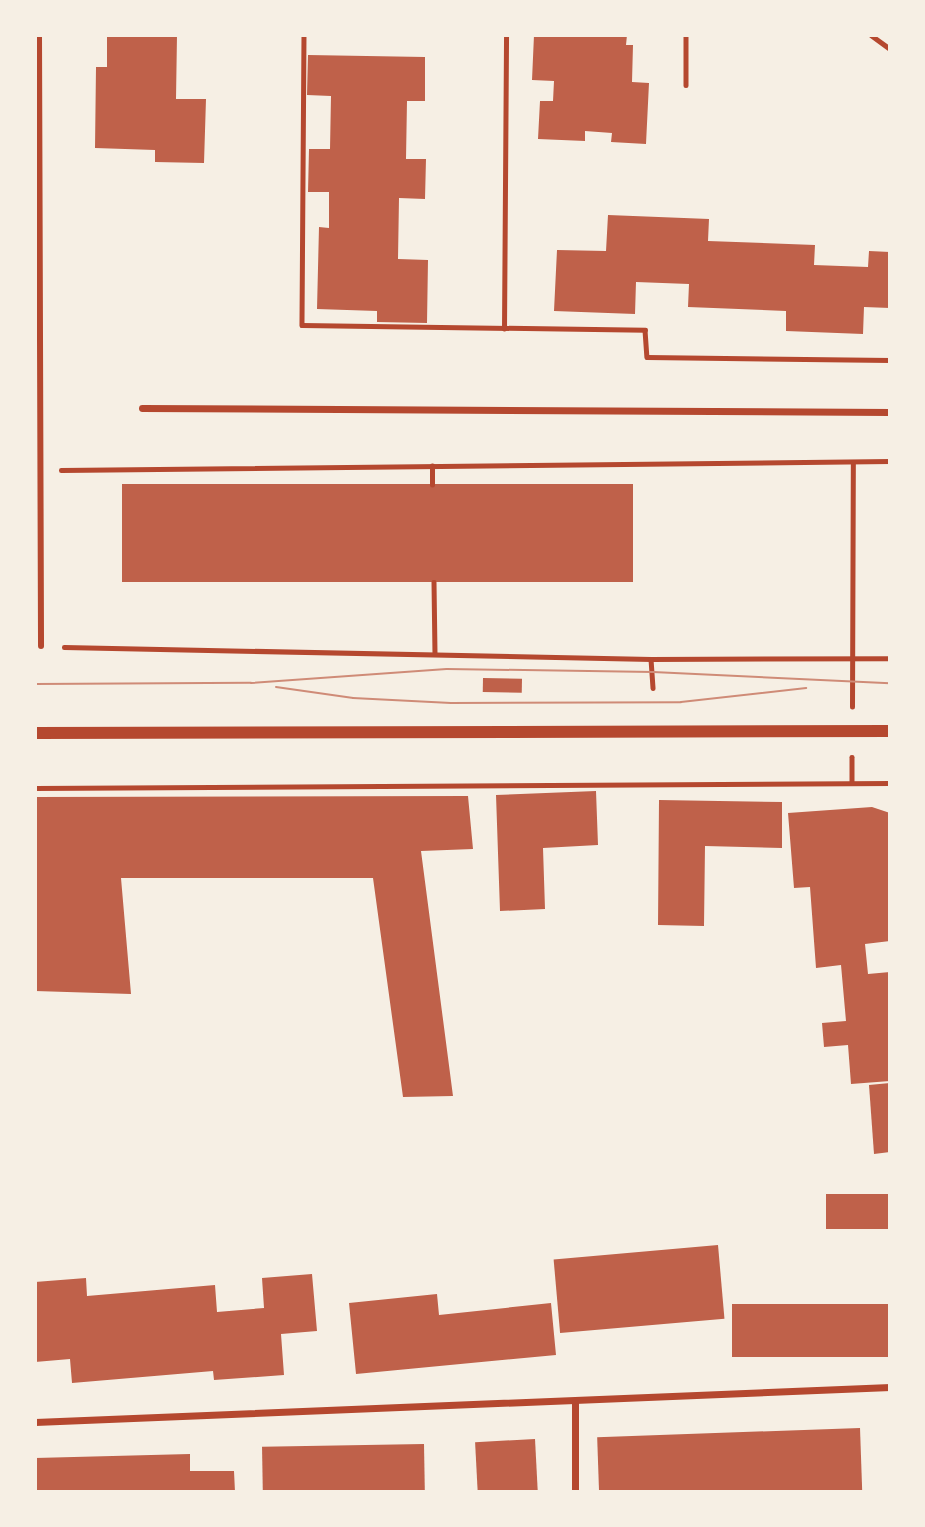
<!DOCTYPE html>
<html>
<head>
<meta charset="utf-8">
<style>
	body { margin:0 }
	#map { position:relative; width:925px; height:1527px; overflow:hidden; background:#f6efe4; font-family:"Noto Sans",sans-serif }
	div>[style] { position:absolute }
	.building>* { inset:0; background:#bf614a; transform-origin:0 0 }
	.path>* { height:4.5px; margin:-2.25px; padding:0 2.25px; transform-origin:2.25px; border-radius:2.25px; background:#b5482f }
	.pedestrian>* { height:6px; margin:-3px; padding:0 3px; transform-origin:3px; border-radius:3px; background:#b5482f }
	.minor>* { height:7px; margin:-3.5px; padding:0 3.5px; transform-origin:3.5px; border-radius:3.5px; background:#b5482f }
	.tertiary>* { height:12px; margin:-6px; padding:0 6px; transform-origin:6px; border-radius:6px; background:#b5482f }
	.tram>* { height:2px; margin:-1px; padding:0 1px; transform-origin:1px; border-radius:1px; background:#cf8b77 }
	span { translate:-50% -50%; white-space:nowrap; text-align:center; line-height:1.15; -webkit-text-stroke:7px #f6efe4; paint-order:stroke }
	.frame { position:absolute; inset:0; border:37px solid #f6efe4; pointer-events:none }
</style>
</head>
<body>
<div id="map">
	<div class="building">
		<i style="clip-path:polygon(107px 35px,177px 35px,176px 99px,206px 99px,204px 163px,155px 162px,155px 150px,95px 148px,96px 67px,107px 67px)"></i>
		<i style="clip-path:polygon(534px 35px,627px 35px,626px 45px,633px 45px,632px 82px,649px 83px,646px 144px,611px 142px,612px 133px,585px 131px,585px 141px,538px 139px,540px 101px,553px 101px,554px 81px,532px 80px)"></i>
		<i style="clip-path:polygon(308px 55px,425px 57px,425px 101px,407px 101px,406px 159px,426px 159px,425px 199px,399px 198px,398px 259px,428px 260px,427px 323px,377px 322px,377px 311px,317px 309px,319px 227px,329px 228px,329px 192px,308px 192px,309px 149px,330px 149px,331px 96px,307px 95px)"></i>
		<i style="clip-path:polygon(608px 215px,709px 219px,708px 241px,815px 245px,814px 265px,868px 267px,869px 251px,890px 252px,890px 308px,864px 307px,863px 334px,786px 331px,786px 311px,688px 307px,689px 284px,636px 282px,635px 314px,554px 311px,557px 250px,606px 251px)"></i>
		<i style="left:633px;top:484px;width:98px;height:511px;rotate:90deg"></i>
		<i style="left:483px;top:678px;width:39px;height:14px;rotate:1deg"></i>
		<i style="clip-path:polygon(596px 791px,598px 845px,543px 848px,545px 909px,500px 911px,496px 795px)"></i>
		<i style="clip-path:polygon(468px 796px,473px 849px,421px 851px,453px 1096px,403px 1097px,373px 878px,121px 878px,131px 994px,35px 991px,35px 797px)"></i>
		<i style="clip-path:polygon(659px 800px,782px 802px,782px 848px,705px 846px,704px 926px,658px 925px)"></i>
		<i style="clip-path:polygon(872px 807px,890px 813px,890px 941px,865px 944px,868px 974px,890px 972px,890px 1081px,851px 1084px,848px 1045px,824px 1047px,822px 1023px,846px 1021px,841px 965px,816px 968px,810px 887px,794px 888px,788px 813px)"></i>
		<i style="clip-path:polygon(890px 1083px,890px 1152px,874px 1154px,869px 1085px)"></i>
		<i style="left:890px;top:1194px;width:35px;height:64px;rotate:90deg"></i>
		<i style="left:718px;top:1245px;width:74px;height:165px;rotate:85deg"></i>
		<i style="clip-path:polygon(312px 1274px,317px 1331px,281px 1334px,284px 1375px,214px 1380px,213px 1371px,72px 1383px,70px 1359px,35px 1362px,35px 1282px,86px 1278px,87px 1296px,215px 1285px,217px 1312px,264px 1308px,262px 1278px)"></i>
		<i style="clip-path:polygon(437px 1294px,439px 1315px,551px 1303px,556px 1355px,356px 1374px,349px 1303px)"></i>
		<i style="left:890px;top:1304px;width:53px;height:158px;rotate:90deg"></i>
		<i style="left:860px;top:1428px;width:64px;height:263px;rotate:88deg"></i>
		<i style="left:535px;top:1439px;width:53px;height:60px;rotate:87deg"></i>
		<i style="left:424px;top:1444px;width:48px;height:162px;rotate:89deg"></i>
		<i style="clip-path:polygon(190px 1454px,190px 1471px,234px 1471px,235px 1492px,35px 1492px,35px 1458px)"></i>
	</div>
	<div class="path">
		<i style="left:304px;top:35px;width:290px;rotate:90.4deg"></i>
		<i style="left:302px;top:325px;width:343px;rotate:0.8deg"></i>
		<i style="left:645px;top:330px;width:27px;rotate:86deg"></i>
		<i style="left:647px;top:357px;width:243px;rotate:0.7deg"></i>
		<i style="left:686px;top:35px;width:50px;rotate:90deg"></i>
		<i style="left:871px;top:35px;width:24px;rotate:36deg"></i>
		<i style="left:504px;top:329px;width:294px;rotate:-89.6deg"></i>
		<i style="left:61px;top:470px;width:829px;rotate:-0.62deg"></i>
		<i style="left:432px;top:485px;width:19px;rotate:-90deg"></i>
		<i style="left:434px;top:582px;width:72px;rotate:89.2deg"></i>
		<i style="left:64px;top:647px;width:587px;rotate:1.17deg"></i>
		<i style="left:651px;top:659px;width:239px;rotate:-0.2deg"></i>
		<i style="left:651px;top:659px;width:29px;rotate:86deg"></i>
		<i style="left:852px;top:707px;width:244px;rotate:-89.8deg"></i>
		<i style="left:852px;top:757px;width:26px;rotate:90deg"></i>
		<i style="left:35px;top:788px;width:855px;rotate:-0.34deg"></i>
	</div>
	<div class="pedestrian">
		<i style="left:39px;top:35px;width:611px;rotate:89.81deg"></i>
	</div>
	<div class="minor">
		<i style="left:142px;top:408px;width:748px;rotate:0.31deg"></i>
		<i style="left:575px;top:1401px;width:91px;rotate:90deg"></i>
		<i style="left:35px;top:1422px;width:856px;rotate:-2.34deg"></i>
	</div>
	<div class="tertiary">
		<i style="left:35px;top:733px;width:855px;rotate:-0.13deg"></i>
	</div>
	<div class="tram">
		<i style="left:35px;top:684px;width:216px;rotate:-0.3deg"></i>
		<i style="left:251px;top:683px;width:196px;rotate:-4.1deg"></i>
		<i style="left:447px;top:669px;width:206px;rotate:0.8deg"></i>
		<i style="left:653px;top:672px;width:237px;rotate:2.7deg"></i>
		<i style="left:276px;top:687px;width:78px;rotate:8.1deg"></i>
		<i style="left:353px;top:698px;width:98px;rotate:2.9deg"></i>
		<i style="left:451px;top:703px;width:230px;rotate:-0.2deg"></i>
		<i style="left:681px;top:702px;width:126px;rotate:-6.4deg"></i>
	</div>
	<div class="frame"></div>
</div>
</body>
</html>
